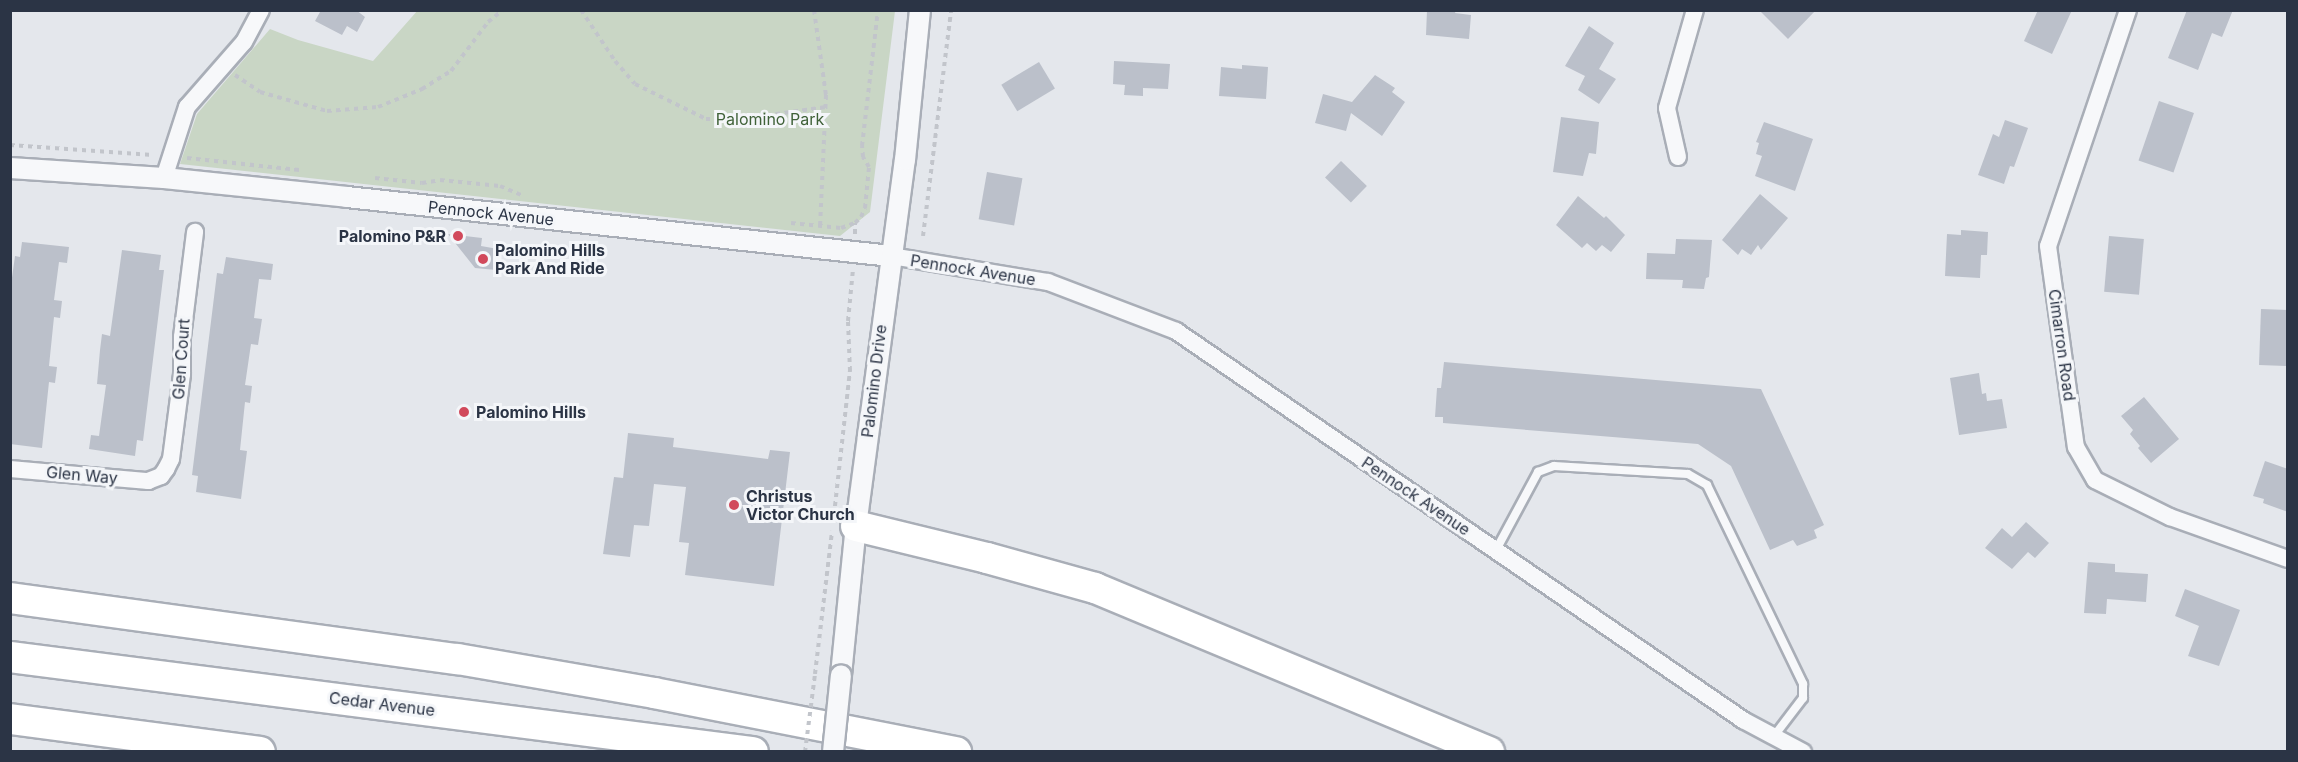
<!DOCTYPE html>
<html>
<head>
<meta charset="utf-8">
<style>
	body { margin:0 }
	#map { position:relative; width:2298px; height:762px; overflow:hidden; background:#e4e7ec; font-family:Inter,sans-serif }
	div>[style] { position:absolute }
	.green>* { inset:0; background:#c9d6c5 }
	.building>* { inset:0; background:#bbc0ca; transform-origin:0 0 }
	.path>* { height:4px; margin-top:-2px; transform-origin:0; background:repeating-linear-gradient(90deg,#c2c5cb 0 4.5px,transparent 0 9px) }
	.roads { filter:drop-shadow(2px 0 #a9aeb7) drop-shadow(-2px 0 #a9aeb7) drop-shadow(0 2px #a9aeb7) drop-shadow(0 -2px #a9aeb7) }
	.service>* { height:8px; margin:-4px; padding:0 4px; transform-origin:4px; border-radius:4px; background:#f7f8fa }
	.minor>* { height:16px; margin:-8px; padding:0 8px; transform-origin:8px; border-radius:8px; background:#f7f8fa }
	.tertiary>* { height:20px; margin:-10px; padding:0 10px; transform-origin:10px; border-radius:10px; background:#f7f8fa }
	.motorway>* { height:30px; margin:-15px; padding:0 15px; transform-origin:15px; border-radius:15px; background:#fff }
	.path-bridge>* { height:4px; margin-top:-2px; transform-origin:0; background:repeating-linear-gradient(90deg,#c2c5cb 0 4.5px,transparent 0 9px) }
	.bridges { filter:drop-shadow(2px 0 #a9aeb7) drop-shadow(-2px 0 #a9aeb7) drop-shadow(0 2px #a9aeb7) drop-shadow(0 -2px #a9aeb7) }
	.tertiary-bridge>* { height:20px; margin:-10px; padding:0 10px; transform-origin:10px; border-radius:10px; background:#f7f8fa }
	.dots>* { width:16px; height:16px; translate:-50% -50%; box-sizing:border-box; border:3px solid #f4f6f9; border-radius:50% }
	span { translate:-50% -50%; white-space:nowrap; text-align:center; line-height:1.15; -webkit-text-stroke:6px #f4f6f9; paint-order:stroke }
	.park-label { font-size:16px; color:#3f6138 }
	.street-label { font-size:16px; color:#2b3445 }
	.poi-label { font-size:16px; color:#2b3445; font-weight:700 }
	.right { translate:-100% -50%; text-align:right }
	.left { translate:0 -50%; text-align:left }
	.frame { position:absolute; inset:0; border:12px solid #2b3445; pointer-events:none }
</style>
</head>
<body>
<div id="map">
	<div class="green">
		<i style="clip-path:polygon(418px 10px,895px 11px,870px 212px,840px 236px,180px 164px,197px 114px,270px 29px,298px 40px,373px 61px)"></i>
	</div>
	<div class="building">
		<i style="clip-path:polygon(318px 10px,356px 10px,365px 17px,357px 32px,347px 26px,342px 35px,315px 21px,320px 12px)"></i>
		<i style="clip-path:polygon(1427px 10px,1456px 10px,1455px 13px,1471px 15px,1469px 39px,1426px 35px)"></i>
		<i style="clip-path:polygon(1759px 10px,1816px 10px,1788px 39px)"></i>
		<i style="clip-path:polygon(2038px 10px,2072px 10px,2052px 54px,2024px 41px)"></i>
		<i style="clip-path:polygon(2187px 10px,2233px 10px,2222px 37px,2212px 33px,2198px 70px,2168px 58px)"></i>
		<i style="clip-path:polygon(1589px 26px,1614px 43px,1599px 69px,1616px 79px,1599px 104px,1578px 90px,1585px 76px,1565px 66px)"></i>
		<i style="clip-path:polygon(1114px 61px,1170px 64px,1168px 89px,1143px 88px,1143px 96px,1124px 95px,1125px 85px,1113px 84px)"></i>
		<i style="left:1039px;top:62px;width:31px;height:44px;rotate:59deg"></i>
		<i style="clip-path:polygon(1242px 65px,1268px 67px,1266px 99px,1219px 96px,1221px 67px,1242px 69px)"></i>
		<i style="clip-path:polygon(1375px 75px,1395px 88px,1392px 92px,1405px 102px,1382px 136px,1351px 113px,1346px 131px,1315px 123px,1323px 94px,1352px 102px)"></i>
		<i style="left:2159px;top:101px;width:37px;height:63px;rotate:19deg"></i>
		<i style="clip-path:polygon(1561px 117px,1599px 122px,1596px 154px,1589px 153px,1583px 176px,1553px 172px)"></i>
		<i style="clip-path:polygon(2005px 120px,2028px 128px,2014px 167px,2010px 166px,2004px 184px,1978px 175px,1993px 134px,1999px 137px)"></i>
		<i style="clip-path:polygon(1764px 122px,1813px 139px,1795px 191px,1755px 176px,1762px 156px,1756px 154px,1759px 143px,1756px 142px)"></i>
		<i style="left:1341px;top:161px;width:36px;height:23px;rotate:44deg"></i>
		<i style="left:987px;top:172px;width:36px;height:48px;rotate:10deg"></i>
		<i style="clip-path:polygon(1760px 194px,1788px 218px,1761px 250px,1758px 245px,1751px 255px,1742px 249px,1738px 255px,1722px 240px)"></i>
		<i style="clip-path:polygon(1578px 196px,1604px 218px,1606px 216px,1625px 235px,1611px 252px,1602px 245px,1596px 251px,1587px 243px,1582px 248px,1556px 225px)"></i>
		<i style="clip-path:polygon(1961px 230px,1988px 232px,1987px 255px,1981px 255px,1980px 278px,1945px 276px,1947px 234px,1961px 235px)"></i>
		<i style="clip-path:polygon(448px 234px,482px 238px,481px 246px,498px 249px,496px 270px,475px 268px)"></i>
		<i style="left:2109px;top:236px;width:35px;height:56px;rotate:5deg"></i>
		<i style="clip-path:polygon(1676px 239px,1712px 240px,1709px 277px,1706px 278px,1704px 289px,1682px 288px,1683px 280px,1646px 279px,1647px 253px,1675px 254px)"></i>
		<i style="clip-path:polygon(22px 242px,69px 247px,67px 263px,59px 262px,54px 300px,62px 301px,60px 318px,54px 317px,49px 366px,57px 367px,55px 383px,49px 382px,42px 448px,10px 444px,10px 292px,15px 256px,20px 257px)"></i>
		<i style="clip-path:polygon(122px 250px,161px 255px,159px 270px,164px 270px,143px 441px,137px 440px,135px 456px,89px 449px,91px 435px,99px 436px,106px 385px,97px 384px,100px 350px,102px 334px,110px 336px)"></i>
		<i style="clip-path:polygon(226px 257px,273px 264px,271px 280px,259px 279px,254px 318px,262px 319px,258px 345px,251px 344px,245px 385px,252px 386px,250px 403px,245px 402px,240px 450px,247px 451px,241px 499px,196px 492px,198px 476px,192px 475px,217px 273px,223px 274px)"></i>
		<i style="left:2261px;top:309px;width:27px;height:56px;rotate:2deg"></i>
		<i style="clip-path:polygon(1444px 362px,1761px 389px,1824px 525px,1814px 530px,1817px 538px,1797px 546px,1793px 540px,1770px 550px,1731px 466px,1698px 444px,1443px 423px,1443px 417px,1435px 417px,1437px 388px,1441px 388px)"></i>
		<i style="clip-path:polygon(1979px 373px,1982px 394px,1986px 393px,1987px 401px,2002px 399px,2007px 428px,1959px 435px,1950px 378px)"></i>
		<i style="clip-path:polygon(2144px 397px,2179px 439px,2151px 463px,2138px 448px,2140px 446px,2130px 434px,2133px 430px,2121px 416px)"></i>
		<i style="clip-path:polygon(628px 433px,674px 438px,673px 447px,768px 459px,770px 450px,790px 452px,774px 586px,685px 575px,689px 543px,679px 542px,686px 487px,654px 484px,649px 526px,634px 525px,630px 557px,603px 554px,614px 477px,623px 478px)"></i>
		<i style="clip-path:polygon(2265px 461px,2288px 469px,2288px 512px,2263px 503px,2264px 499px,2253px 496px)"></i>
		<i style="clip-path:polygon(2026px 522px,2049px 543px,2035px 558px,2028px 552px,2012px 569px,1985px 548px,2002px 528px,2012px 537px)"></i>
		<i style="clip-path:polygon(2088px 562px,2115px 564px,2115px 572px,2148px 574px,2146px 602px,2107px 599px,2106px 614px,2084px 613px)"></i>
		<i style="clip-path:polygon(2185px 589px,2240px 610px,2219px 666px,2188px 656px,2199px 626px,2175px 616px)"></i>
	</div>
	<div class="path">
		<i style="left:581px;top:10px;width:61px;rotate:56.3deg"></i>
		<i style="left:615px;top:61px;width:30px;rotate:49deg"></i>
		<i style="left:635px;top:84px;width:79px;rotate:26.2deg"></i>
		<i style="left:706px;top:119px;width:34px"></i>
		<i style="left:740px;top:119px;width:87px;rotate:-7.9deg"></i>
		<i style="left:814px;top:10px;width:86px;rotate:82deg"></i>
		<i style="left:826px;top:95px;width:132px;rotate:92.6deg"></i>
		<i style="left:235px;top:75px;width:30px;rotate:34deg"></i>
		<i style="left:260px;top:92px;width:70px;rotate:15.8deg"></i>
		<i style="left:327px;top:111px;width:51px;rotate:-4.5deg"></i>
		<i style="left:378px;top:107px;width:48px;rotate:-22.2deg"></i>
		<i style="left:422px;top:89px;width:34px;rotate:-32deg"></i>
		<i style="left:451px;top:71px;width:61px;rotate:-52.9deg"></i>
		<i style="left:488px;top:22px;width:19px;rotate:-39deg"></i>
		<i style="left:10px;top:145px;width:143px;rotate:4deg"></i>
		<i style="left:187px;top:158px;width:113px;rotate:6.1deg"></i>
		<i style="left:375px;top:178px;width:47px;rotate:6.1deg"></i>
		<i style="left:422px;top:183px;width:18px;rotate:-9deg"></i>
		<i style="left:440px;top:180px;width:60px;rotate:5.7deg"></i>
		<i style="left:500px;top:186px;width:23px;rotate:23deg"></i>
		<i style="left:791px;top:223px;width:50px;rotate:5.7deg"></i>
		<i style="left:841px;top:228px;width:15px;rotate:-20deg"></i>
		<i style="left:855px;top:234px;width:11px;rotate:-90deg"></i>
		<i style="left:855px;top:223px;width:8px;rotate:-45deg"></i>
		<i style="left:861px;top:217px;width:10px;rotate:-66deg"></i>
		<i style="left:865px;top:208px;width:41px;rotate:-84.4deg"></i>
		<i style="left:869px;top:167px;width:12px;rotate:-121deg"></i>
		<i style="left:863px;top:157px;width:11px;rotate:-95deg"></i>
		<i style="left:862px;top:146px;width:137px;rotate:-83.3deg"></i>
		<i style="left:923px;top:236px;width:228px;rotate:-82.9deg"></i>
		<i style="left:834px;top:515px;width:145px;rotate:-83.7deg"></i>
		<i style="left:850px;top:371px;width:50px;rotate:-92.3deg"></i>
		<i style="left:848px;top:321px;width:52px;rotate:-84.5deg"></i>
		<i style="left:815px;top:674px;width:144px;rotate:-83.2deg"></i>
	</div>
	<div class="roads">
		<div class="service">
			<i style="left:1496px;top:550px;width:89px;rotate:-61.7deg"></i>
			<i style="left:1538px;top:472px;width:17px;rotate:-21deg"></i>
			<i style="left:1554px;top:466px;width:134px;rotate:3.4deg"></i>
			<i style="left:1688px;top:474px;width:22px;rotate:30deg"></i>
			<i style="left:1707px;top:485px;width:221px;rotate:64.2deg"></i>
			<i style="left:1803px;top:684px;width:14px;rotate:90deg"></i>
			<i style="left:1803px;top:698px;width:48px;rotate:127.3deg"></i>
		</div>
		<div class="minor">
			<i style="left:2128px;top:10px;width:249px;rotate:108.7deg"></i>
			<i style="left:2048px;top:246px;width:203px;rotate:82.1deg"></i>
			<i style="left:2076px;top:447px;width:38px;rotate:60deg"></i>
			<i style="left:2095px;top:480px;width:84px;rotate:26.3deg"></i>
			<i style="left:2170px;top:517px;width:125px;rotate:19.6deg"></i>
			<i style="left:1678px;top:157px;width:50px;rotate:-102.7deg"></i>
			<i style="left:1667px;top:108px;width:102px;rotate:-74.1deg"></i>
			<i style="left:164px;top:178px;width:75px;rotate:-72.1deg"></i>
			<i style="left:187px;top:107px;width:86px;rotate:-48.8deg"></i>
			<i style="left:244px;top:42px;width:36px;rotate:-62deg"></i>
			<i style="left:891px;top:256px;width:159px;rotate:9.4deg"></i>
			<i style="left:1048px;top:282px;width:137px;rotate:20.9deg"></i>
			<i style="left:1176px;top:331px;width:688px;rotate:34.45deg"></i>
			<i style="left:1743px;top:720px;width:68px;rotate:28.1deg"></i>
			<i style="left:10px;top:469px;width:139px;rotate:5deg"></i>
			<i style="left:148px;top:481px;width:14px;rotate:-21deg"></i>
			<i style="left:161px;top:476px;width:9px;rotate:-54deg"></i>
			<i style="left:166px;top:469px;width:11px;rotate:-63deg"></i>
			<i style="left:171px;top:459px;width:86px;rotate:-82.6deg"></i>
			<i style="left:182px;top:374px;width:37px;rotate:-90deg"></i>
			<i style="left:182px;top:337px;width:106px;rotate:-82.9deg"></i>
		</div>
		<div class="tertiary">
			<i style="left:10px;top:168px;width:154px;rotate:3.7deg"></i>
			<i style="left:164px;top:178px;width:184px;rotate:5.9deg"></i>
			<i style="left:347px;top:197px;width:547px;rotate:6.19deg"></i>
			<i style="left:841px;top:675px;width:150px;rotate:-84.3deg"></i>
			<i style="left:856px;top:526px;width:369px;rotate:-82.4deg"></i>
			<i style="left:905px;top:160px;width:151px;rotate:-84.3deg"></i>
		</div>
		<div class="motorway">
			<i style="left:856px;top:526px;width:135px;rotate:13.7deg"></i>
			<i style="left:987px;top:558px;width:112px;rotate:15.5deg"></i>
			<i style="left:1095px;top:588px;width:427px;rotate:22.6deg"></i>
			<i style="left:10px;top:598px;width:452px;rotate:7.8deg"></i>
			<i style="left:458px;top:659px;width:199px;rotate:9.8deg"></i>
			<i style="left:654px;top:693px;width:308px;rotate:11.1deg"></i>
			<i style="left:10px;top:657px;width:749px;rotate:7.29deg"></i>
			<i style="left:10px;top:719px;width:252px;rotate:7.5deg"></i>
		</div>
	</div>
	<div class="path-bridge">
		<i style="left:805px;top:752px;width:79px;rotate:-82.7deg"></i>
	</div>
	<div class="bridges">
		<div class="tertiary-bridge">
			<i style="left:833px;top:752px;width:77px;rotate:-84.1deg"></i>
		</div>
	</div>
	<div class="dots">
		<i style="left:458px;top:236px;background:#d1495b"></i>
		<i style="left:483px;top:259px;background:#d1495b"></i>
		<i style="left:464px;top:412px;background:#d1495b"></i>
		<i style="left:734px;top:505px;background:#d1495b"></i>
	</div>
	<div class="park-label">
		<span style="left:770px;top:119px">Palomino Park</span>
	</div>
	<div class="street-label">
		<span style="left:491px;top:213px;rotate:6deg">Pennock Avenue</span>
		<span style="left:973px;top:270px;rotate:9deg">Pennock Avenue</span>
		<span style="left:2062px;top:345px;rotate:82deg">Cimarron Road</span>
		<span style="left:181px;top:359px;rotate:-86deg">Glen Court</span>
		<span style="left:874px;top:381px;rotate:-83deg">Palomino Drive</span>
		<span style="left:82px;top:475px;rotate:5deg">Glen Way</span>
		<span style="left:1416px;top:496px;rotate:34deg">Pennock Avenue</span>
		<span style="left:382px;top:704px;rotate:7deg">Cedar Avenue</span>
	</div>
	<div class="poi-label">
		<span class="right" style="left:446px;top:236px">Palomino P&amp;R</span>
		<span class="left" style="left:495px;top:259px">Palomino Hills<br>Park And Ride</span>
		<span class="left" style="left:476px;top:412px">Palomino Hills</span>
		<span class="left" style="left:746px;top:505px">Christus<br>Victor Church</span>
	</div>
	<div class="frame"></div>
</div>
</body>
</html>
